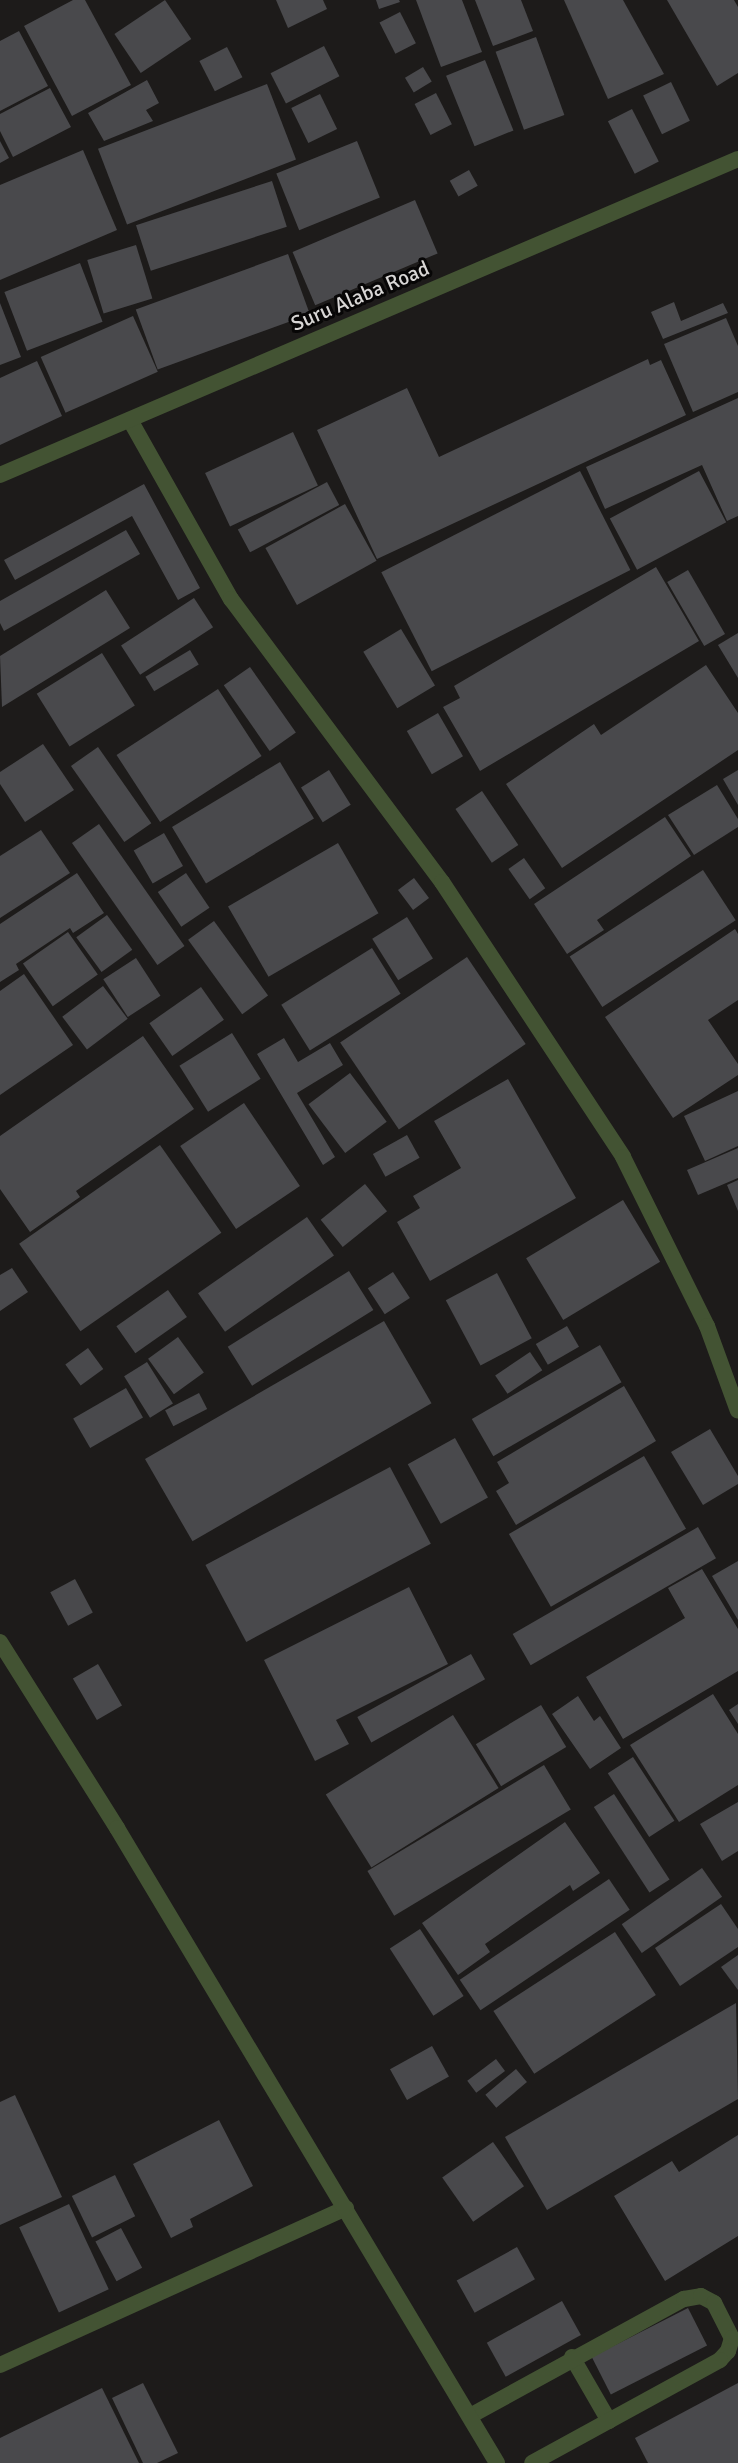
<!DOCTYPE html>
<html>
<head>
<meta charset="utf-8">
<style>
	body { margin:0 }
	#map { position:relative; width:738px; height:2463px; overflow:hidden; background:#1d1b1a; font-family:Signika,sans-serif }
	div>[style] { position:absolute }
	.building>* { inset:0; background:#49494c; transform-origin:0 0 }
	.service>* { height:16px; margin:-8px; padding:0 8px; transform-origin:8px; border-radius:8px; background:#435333 }
	.minor>* { height:16px; margin:-8px; padding:0 8px; transform-origin:8px; border-radius:8px; background:#435333 }
	.tertiary>* { height:16px; margin:-8px; padding:0 8px; transform-origin:8px; border-radius:8px; background:#435333 }
	span { translate:-50% -50%; white-space:nowrap; text-align:center; line-height:1.15; -webkit-text-stroke:6px #070606; paint-order:stroke }
	.street-label { font-size:21px; color:#d8d6d5 }
</style>
</head>
<body>
<div id="map">
	<div class="building">
		<i style="clip-path:polygon(73px 0,85px 0,131px 85px,72px 116px,24px 26px)"></i>
		<i style="left:165px;top:0;width:47px;height:61px;rotate:56deg"></i>
		<i style="clip-path:polygon(276px 0,323px 0,327px 9px,288px 28px)"></i>
		<i style="clip-path:polygon(376px 0,399px 0,400px 2px,379px 9px)"></i>
		<i style="clip-path:polygon(416px 0,462px 0,482px 52px,441px 67px)"></i>
		<i style="clip-path:polygon(475px 0,521px 0,533px 31px,493px 46px)"></i>
		<i style="clip-path:polygon(564px 0,623px 0,664px 74px,608px 99px)"></i>
		<i style="clip-path:polygon(667px 0,734px 0,738px 7px,738px 73px,717px 86px)"></i>
		<i style="left:400px;top:12px;width:35px;height:23px;rotate:63deg"></i>
		<i style="clip-path:polygon(19px 31px,48px 86px,0 111px,0 41px)"></i>
		<i style="left:536px;top:37px;width:83px;height:43px;rotate:70deg"></i>
		<i style="left:324px;top:46px;width:34px;height:60px;rotate:63deg"></i>
		<i style="left:227px;top:47px;width:34px;height:31px;rotate:63deg"></i>
		<i style="left:485px;top:60px;width:76px;height:42px;rotate:68deg"></i>
		<i style="left:423px;top:67px;width:17px;height:21px;rotate:59deg"></i>
		<i style="clip-path:polygon(147px 80px,159px 103px,146px 110px,153px 121px,104px 141px,88px 113px)"></i>
		<i style="left:671px;top:82px;width:43px;height:31px;rotate:64deg"></i>
		<i style="left:267px;top:84px;width:81px;height:181px;rotate:69deg"></i>
		<i style="clip-path:polygon(50px 88px,71px 127px,13px 157px,0 131px,0 114px)"></i>
		<i style="left:436px;top:93px;width:35px;height:24px;rotate:63deg"></i>
		<i style="left:320px;top:94px;width:39px;height:32px;rotate:64deg"></i>
		<i style="left:632px;top:109px;width:59px;height:27px;rotate:63deg"></i>
		<i style="clip-path:polygon(0 141px,9px 158px,0 163px)"></i>
		<i style="left:357px;top:141px;width:61px;height:87px;rotate:68deg"></i>
		<i style="clip-path:polygon(83px 150px,117px 230px,0 280px,0 185px)"></i>
		<i style="left:469px;top:170px;width:18px;height:22px;rotate:61deg"></i>
		<i style="left:272px;top:181px;width:48px;height:143px;rotate:72deg"></i>
		<i style="left:415px;top:200px;width:58px;height:133px;rotate:67deg"></i>
		<i style="left:136px;top:245px;width:56px;height:51px;rotate:73deg"></i>
		<i style="left:288px;top:254px;width:64px;height:162px;rotate:70deg"></i>
		<i style="left:80px;top:263px;width:63px;height:81px;rotate:69deg"></i>
		<i style="clip-path:polygon(674px 302px,681px 321px,723px 303px,728px 313px,663px 339px,651px 312px)"></i>
		<i style="clip-path:polygon(0 303px,21px 357px,0 365px)"></i>
		<i style="left:133px;top:316px;width:61px;height:101px;rotate:66deg"></i>
		<i style="clip-path:polygon(726px 318px,738px 346px,738px 392px,693px 412px,664px 344px)"></i>
		<i style="clip-path:polygon(648px 359px,650px 365px,661px 360px,686px 415px,377px 559px,317px 430px,407px 388px,439px 457px)"></i>
		<i style="clip-path:polygon(37px 361px,62px 416px,0 445px,0 378px)"></i>
		<i style="clip-path:polygon(738px 398px,738px 516px,727px 521px,702px 465px,605px 509px,586px 467px)"></i>
		<i style="left:293px;top:432px;width:59px;height:97px;rotate:65deg"></i>
		<i style="left:580px;top:471px;width:111px;height:223px;rotate:63deg"></i>
		<i style="left:699px;top:471px;width:58px;height:101px;rotate:62deg"></i>
		<i style="left:327px;top:482px;width:26px;height:101px;rotate:62deg"></i>
		<i style="clip-path:polygon(144px 484px,200px 588px,178px 600px,132px 516px,15px 580px,4px 560px)"></i>
		<i style="left:345px;top:504px;width:65px;height:91px;rotate:61deg"></i>
		<i style="clip-path:polygon(126px 530px,140px 554px,4px 631px,0 623px,0 601px)"></i>
		<i style="clip-path:polygon(656px 567px,699px 641px,480px 771px,443px 707px,460px 698px,454px 686px)"></i>
		<i style="left:688px;top:570px;width:74px;height:24px;rotate:60deg"></i>
		<i style="clip-path:polygon(106px 590px,130px 628px,2px 707px,0 656px)"></i>
		<i style="left:194px;top:598px;width:35px;height:87px;rotate:57deg"></i>
		<i style="left:401px;top:629px;width:66px;height:44px;rotate:59deg"></i>
		<i style="clip-path:polygon(738px 633px,738px 678px,718px 645px)"></i>
		<i style="left:190px;top:650px;width:17px;height:52px;rotate:59deg"></i>
		<i style="left:102px;top:653px;width:62px;height:77px;rotate:58deg"></i>
		<i style="clip-path:polygon(706px 665px,738px 713px,738px 750px,562px 868px,506px 784px,594px 724px,601px 735px)"></i>
		<i style="left:250px;top:667px;width:80px;height:32px;rotate:55deg"></i>
		<i style="left:218px;top:689px;width:80px;height:121px;rotate:57deg"></i>
		<i style="left:438px;top:713px;width:50px;height:36px;rotate:60deg"></i>
		<i style="clip-path:polygon(43px 744px,74px 790px,25px 822px,0 784px,0 772px)"></i>
		<i style="left:98px;top:747px;width:93px;height:33px;rotate:55deg"></i>
		<i style="left:280px;top:762px;width:66px;height:126px;rotate:59deg"></i>
		<i style="left:329px;top:770px;width:41px;height:33px;rotate:58deg"></i>
		<i style="clip-path:polygon(738px 770px,738px 805px,723px 779px)"></i>
		<i style="clip-path:polygon(717px 785px,738px 819px,738px 827px,694px 855px,668px 815px)"></i>
		<i style="left:482px;top:791px;width:65px;height:32px;rotate:56deg"></i>
		<i style="clip-path:polygon(665px 817px,691px 856px,597px 920px,604px 930px,567px 954px,534px 904px)"></i>
		<i style="left:99px;top:824px;width:149px;height:33px;rotate:55deg"></i>
		<i style="clip-path:polygon(41px 830px,70px 873px,0 918px,0 856px)"></i>
		<i style="left:164px;top:833px;width:38px;height:35px;rotate:60deg"></i>
		<i style="left:338px;top:843px;width:81px;height:127px;rotate:60deg"></i>
		<i style="left:524px;top:858px;width:37px;height:19px;rotate:55deg"></i>
		<i style="left:703px;top:870px;width:60px;height:159px;rotate:57deg"></i>
		<i style="clip-path:polygon(77px 873px,104px 913px,73px 933px,70px 928px,16px 964px,19px 970px,0 982px,0 924px)"></i>
		<i style="left:186px;top:873px;width:42px;height:34px;rotate:56deg"></i>
		<i style="left:414px;top:878px;width:25px;height:20px;rotate:53deg"></i>
		<i style="left:107px;top:915px;width:43px;height:38px;rotate:54deg"></i>
		<i style="left:407px;top:917px;width:49px;height:41px;rotate:58deg"></i>
		<i style="left:214px;top:921px;width:92px;height:32px;rotate:54deg"></i>
		<i style="clip-path:polygon(735px 929px,738px 934px,738px 1000px,708px 1020px,738px 1064px,738px 1075px,673px 1118px,605px 1017px)"></i>
		<i style="left:68px;top:932px;width:52px;height:55px;rotate:55deg"></i>
		<i style="left:372px;top:948px;width:54px;height:107px;rotate:58deg"></i>
		<i style="left:467px;top:957px;width:105px;height:153px;rotate:56deg"></i>
		<i style="left:136px;top:958px;width:45px;height:39px;rotate:57deg"></i>
		<i style="clip-path:polygon(24px 974px,73px 1045px,0 1095px,0 991px)"></i>
		<i style="left:103px;top:986px;width:41px;height:51px;rotate:53deg"></i>
		<i style="left:201px;top:987px;width:40px;height:63px;rotate:55deg"></i>
		<i style="left:232px;top:1033px;width:54px;height:62px;rotate:58deg"></i>
		<i style="clip-path:polygon(143px 1036px,194px 1109px,76px 1191px,80px 1197px,30px 1232px,0 1189px,0 1136px)"></i>
		<i style="clip-path:polygon(284px 1038px,298px 1062px,330px 1043px,343px 1065px,297px 1093px,335px 1157px,323px 1165px,257px 1054px)"></i>
		<i style="left:350px;top:1073px;width:61px;height:52px;rotate:53deg"></i>
		<i style="clip-path:polygon(508px 1079px,576px 1198px,430px 1281px,397px 1222px,420px 1208px,413px 1196px,461px 1168px,434px 1121px)"></i>
		<i style="clip-path:polygon(738px 1091px,738px 1146px,705px 1161px,684px 1116px)"></i>
		<i style="left:244px;top:1103px;width:100px;height:77px;rotate:56deg"></i>
		<i style="left:407px;top:1135px;width:26px;height:39px;rotate:61deg"></i>
		<i style="left:160px;top:1145px;width:107px;height:172px;rotate:55deg"></i>
		<i style="clip-path:polygon(738px 1148px,738px 1178px,698px 1195px,687px 1170px)"></i>
		<i style="clip-path:polygon(738px 1180px,738px 1211px,727px 1185px)"></i>
		<i style="left:365px;top:1184px;width:35px;height:57px;rotate:51deg"></i>
		<i style="left:623px;top:1200px;width:72px;height:113px;rotate:59deg"></i>
		<i style="left:307px;top:1217px;width:47px;height:133px;rotate:55deg"></i>
		<i style="clip-path:polygon(12px 1268px,28px 1292px,0 1311px,0 1275px)"></i>
		<i style="left:349px;top:1271px;width:46px;height:143px;rotate:58deg"></i>
		<i style="left:393px;top:1272px;width:31px;height:30px;rotate:57deg"></i>
		<i style="left:497px;top:1273px;width:74px;height:58px;rotate:62deg"></i>
		<i style="left:168px;top:1290px;width:33px;height:63px;rotate:55deg"></i>
		<i style="left:384px;top:1321px;width:95px;height:276px;rotate:60deg"></i>
		<i style="left:567px;top:1326px;width:24px;height:36px;rotate:60deg"></i>
		<i style="left:178px;top:1337px;width:44px;height:37px;rotate:54deg"></i>
		<i style="left:600px;top:1345px;width:43px;height:148px;rotate:60deg"></i>
		<i style="left:88px;top:1348px;width:26px;height:28px;rotate:54deg"></i>
		<i style="left:530px;top:1352px;width:22px;height:42px;rotate:56deg"></i>
		<i style="left:147px;top:1362px;width:49px;height:27px;rotate:58deg"></i>
		<i style="clip-path:polygon(624px 1386px,656px 1441px,516px 1525px,496px 1491px,509px 1483px,497px 1462px)"></i>
		<i style="left:126px;top:1388px;width:34px;height:61px;rotate:60deg"></i>
		<i style="left:199px;top:1393px;width:18px;height:38px;rotate:63deg"></i>
		<i style="clip-path:polygon(710px 1429px,738px 1476px,738px 1484px,703px 1505px,671px 1452px)"></i>
		<i style="left:455px;top:1438px;width:68px;height:54px;rotate:61deg"></i>
		<i style="left:644px;top:1456px;width:84px;height:156px;rotate:60deg"></i>
		<i style="left:390px;top:1467px;width:87px;height:209px;rotate:62deg"></i>
		<i style="left:698px;top:1527px;width:36px;height:214px;rotate:60deg"></i>
		<i style="clip-path:polygon(738px 1561px,738px 1620px,712px 1576px)"></i>
		<i style="clip-path:polygon(702px 1569px,738px 1629px,738px 1671px,623px 1739px,586px 1677px,685px 1618px,668px 1588px)"></i>
		<i style="left:75px;top:1579px;width:38px;height:28px;rotate:62deg"></i>
		<i style="clip-path:polygon(409px 1587px,448px 1664px,336px 1720px,349px 1744px,315px 1761px,264px 1660px)"></i>
		<i style="left:471px;top:1654px;width:29px;height:130px;rotate:61deg"></i>
		<i style="left:98px;top:1664px;width:48px;height:29px;rotate:60deg"></i>
		<i style="clip-path:polygon(713px 1694px,738px 1734px,738px 1785px,679px 1822px,630px 1745px)"></i>
		<i style="clip-path:polygon(578px 1696px,594px 1721px,600px 1716px,621px 1748px,590px 1769px,552px 1714px)"></i>
		<i style="clip-path:polygon(738px 1704px,738px 1724px,729px 1710px)"></i>
		<i style="left:541px;top:1705px;width:49px;height:76px;rotate:59deg"></i>
		<i style="left:453px;top:1715px;width:86px;height:150px;rotate:58deg"></i>
		<i style="left:633px;top:1757px;width:76px;height:30px;rotate:57deg"></i>
		<i style="left:544px;top:1765px;width:52px;height:206px;rotate:59deg"></i>
		<i style="left:614px;top:1794px;width:102px;height:24px;rotate:57deg"></i>
		<i style="clip-path:polygon(738px 1802px,738px 1851px,722px 1861px,700px 1824px)"></i>
		<i style="clip-path:polygon(565px 1822px,600px 1873px,573px 1891px,570px 1885px,485px 1944px,490px 1952px,458px 1975px,422px 1923px)"></i>
		<i style="left:702px;top:1868px;width:35px;height:98px;rotate:55deg"></i>
		<i style="left:609px;top:1879px;width:37px;height:180px;rotate:56deg"></i>
		<i style="clip-path:polygon(721px 1904px,738px 1929px,738px 1947px,680px 1986px,655px 1948px)"></i>
		<i style="left:420px;top:1929px;width:80px;height:36px;rotate:57deg"></i>
		<i style="left:615px;top:1932px;width:75px;height:145px;rotate:57deg"></i>
		<i style="clip-path:polygon(738px 1955px,738px 1990px,721px 1967px)"></i>
		<i style="clip-path:polygon(736px 2003px,738px 2099px,547px 2210px,505px 2137px)"></i>
		<i style="left:432px;top:2046px;width:35px;height:48px;rotate:61deg"></i>
		<i style="left:496px;top:2059px;width:15px;height:36px;rotate:53deg"></i>
		<i style="left:516px;top:2069px;width:17px;height:40px;rotate:50deg"></i>
		<i style="clip-path:polygon(15px 2095px,62px 2197px,0 2225px,0 2102px)"></i>
		<i style="clip-path:polygon(219px 2120px,253px 2186px,190px 2219px,193px 2227px,171px 2238px,133px 2164px)"></i>
		<i style="clip-path:polygon(738px 2135px,738px 2236px,665px 2281px,614px 2196px,672px 2161px,679px 2172px)"></i>
		<i style="left:493px;top:2142px;width:54px;height:62px;rotate:55deg"></i>
		<i style="left:115px;top:2175px;width:46px;height:48px;rotate:64deg"></i>
		<i style="left:69px;top:2204px;width:94px;height:55px;rotate:65deg"></i>
		<i style="left:121px;top:2228px;width:45px;height:29px;rotate:62deg"></i>
		<i style="left:517px;top:2247px;width:37px;height:69px;rotate:61deg"></i>
		<i style="left:562px;top:2301px;width:39px;height:86px;rotate:61deg"></i>
		<i style="left:688px;top:2308px;width:42px;height:108px;rotate:63deg"></i>
		<i style="clip-path:polygon(143px 2383px,178px 2453px,157px 2463px,143px 2463px,112px 2398px)"></i>
		<i style="clip-path:polygon(738px 2383px,738px 2463px,648px 2463px,635px 2438px)"></i>
		<i style="clip-path:polygon(102px 2388px,139px 2463px,0 2463px,0 2438px)"></i>
	</div>
	<div class="service">
		<i style="left:572px;top:2357px;width:74px;rotate:60deg"></i>
		<i style="left:470px;top:2416px;width:244px;rotate:-28.7deg"></i>
		<i style="left:684px;top:2299px;width:17px;rotate:-10deg"></i>
		<i style="left:701px;top:2296px;width:15px;rotate:28deg"></i>
		<i style="left:714px;top:2303px;width:39px;rotate:63deg"></i>
		<i style="left:732px;top:2338px;width:14px;rotate:107deg"></i>
		<i style="left:728px;top:2351px;width:12px;rotate:132deg"></i>
		<i style="left:720px;top:2360px;width:214px;rotate:151.3deg"></i>
	</div>
	<div class="minor">
		<i style="left:130px;top:420px;width:206px;rotate:60.6deg"></i>
		<i style="left:231px;top:599px;width:353px;rotate:53.3deg"></i>
		<i style="left:442px;top:882px;width:329px;rotate:56.6deg"></i>
		<i style="left:623px;top:1157px;width:189px;rotate:63.6deg"></i>
		<i style="left:707px;top:1326px;width:90px;rotate:70deg"></i>
		<i style="left:0;top:2365px;width:380px;rotate:-24.4deg"></i>
	</div>
	<div class="tertiary">
		<i style="left:0;top:475px;width:803px;rotate:-23.18deg"></i>
		<i style="left:0;top:1642px;width:220px;rotate:57.8deg"></i>
		<i style="left:117px;top:1828px;width:740px;rotate:59.1deg"></i>
	</div>
	<div class="street-label">
		<span style="left:360px;top:296px;rotate:-23deg">Suru Alaba Road</span>
	</div>
</div>
</body>
</html>
